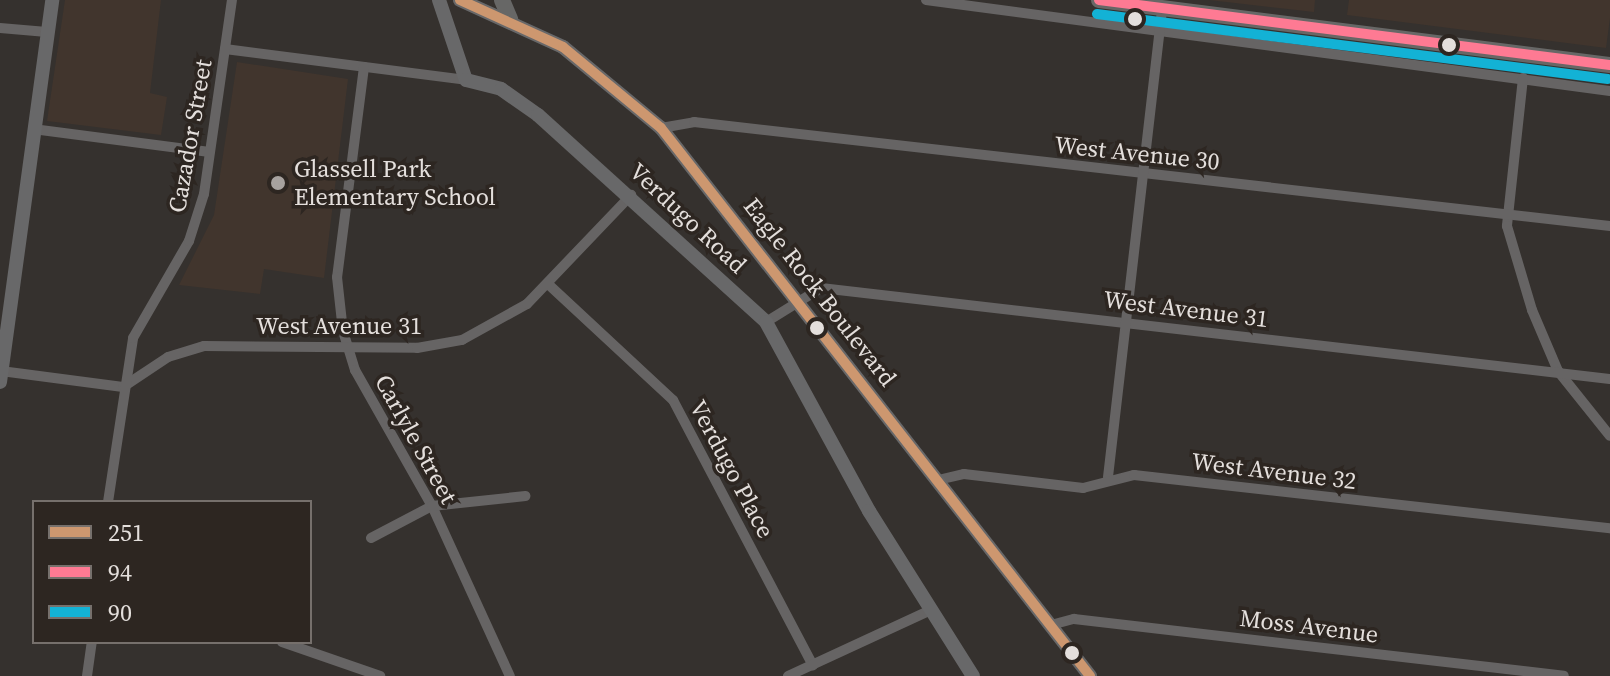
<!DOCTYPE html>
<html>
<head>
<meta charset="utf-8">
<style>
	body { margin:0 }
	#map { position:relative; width:1610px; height:676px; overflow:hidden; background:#35312e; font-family:"Source Serif 4",serif }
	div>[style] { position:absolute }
	.built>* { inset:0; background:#41352d }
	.street>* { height:10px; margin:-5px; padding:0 5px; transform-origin:5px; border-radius:5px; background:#666464 }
	.secondary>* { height:14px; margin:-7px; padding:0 7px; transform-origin:7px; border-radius:7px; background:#686869 }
	.primary>* { height:16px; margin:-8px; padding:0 8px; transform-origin:8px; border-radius:8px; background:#676766 }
	.bus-1>* { height:10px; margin:-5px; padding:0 5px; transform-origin:5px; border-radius:5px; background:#cd976f }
	.bus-2>* { height:10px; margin:-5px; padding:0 5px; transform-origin:5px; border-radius:5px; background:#fe7a93 }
	.bus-3>* { height:10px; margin:-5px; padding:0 5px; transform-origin:5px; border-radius:5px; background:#13b2d5 }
	.dots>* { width:22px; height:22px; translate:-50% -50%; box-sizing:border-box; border:4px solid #2d2621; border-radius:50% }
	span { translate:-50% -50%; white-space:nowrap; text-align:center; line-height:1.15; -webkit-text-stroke:7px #2d2621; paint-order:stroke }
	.street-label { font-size:24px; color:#e4dfdc }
	.poi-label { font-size:24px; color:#e4dfdc }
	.left { translate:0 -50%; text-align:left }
	.legend { position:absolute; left:32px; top:500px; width:280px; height:144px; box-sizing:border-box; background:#2d2621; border:2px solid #76706c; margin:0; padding:10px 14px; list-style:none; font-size:24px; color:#e4dfdc }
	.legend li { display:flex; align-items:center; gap:16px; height:40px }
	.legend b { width:40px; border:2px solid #76706c }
</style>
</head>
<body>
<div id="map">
	<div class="built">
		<i style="clip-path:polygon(65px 0,161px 0,150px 93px,167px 97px,161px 135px,47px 121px)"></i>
		<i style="clip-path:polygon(1209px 0,1315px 0,1314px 12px)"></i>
		<i style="clip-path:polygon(1349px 0,1610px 0,1610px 18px,1606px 48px,1347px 15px)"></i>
		<i style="clip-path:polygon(237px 62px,348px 79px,324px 278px,264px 269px,260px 294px,179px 285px,214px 215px)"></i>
	</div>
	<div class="street">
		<i style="left:926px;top:0;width:690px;rotate:7.58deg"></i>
		<i style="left:0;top:28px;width:47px;rotate:4.9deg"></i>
		<i style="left:225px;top:49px;width:243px;rotate:7.3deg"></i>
		<i style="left:364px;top:67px;width:212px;rotate:97.3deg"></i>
		<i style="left:337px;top:277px;width:54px;rotate:83.7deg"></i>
		<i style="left:343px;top:331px;width:41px;rotate:72.9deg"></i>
		<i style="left:355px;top:370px;width:156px;rotate:60.5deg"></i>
		<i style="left:432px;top:506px;width:187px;rotate:65.4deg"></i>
		<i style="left:1523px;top:78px;width:149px;rotate:96.2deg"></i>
		<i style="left:1507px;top:226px;width:88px;rotate:73.4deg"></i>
		<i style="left:1532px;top:310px;width:66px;rotate:66.9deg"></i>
		<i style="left:1558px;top:371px;width:83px;rotate:51.3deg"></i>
		<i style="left:661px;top:128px;width:34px;rotate:-10deg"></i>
		<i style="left:694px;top:122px;width:922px;rotate:6.48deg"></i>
		<i style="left:33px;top:129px;width:178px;rotate:7.4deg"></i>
		<i style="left:548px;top:284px;width:171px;rotate:42.9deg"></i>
		<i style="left:673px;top:400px;width:300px;rotate:62.2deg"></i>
		<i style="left:766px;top:322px;width:65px;rotate:-31.7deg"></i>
		<i style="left:821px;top:288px;width:794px;rotate:6.58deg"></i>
		<i style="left:1px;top:371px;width:123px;rotate:7.5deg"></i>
		<i style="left:123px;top:387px;width:54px;rotate:-33.7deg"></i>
		<i style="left:168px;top:357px;width:38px;rotate:-17deg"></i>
		<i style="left:204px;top:346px;width:213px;rotate:0.5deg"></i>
		<i style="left:417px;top:348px;width:46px;rotate:-10.1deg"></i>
		<i style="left:462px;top:340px;width:74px;rotate:-29deg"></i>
		<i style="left:527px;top:304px;width:151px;rotate:-46.3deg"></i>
		<i style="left:1108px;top:477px;width:472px;rotate:-83.4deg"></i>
		<i style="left:938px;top:480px;width:27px;rotate:-13deg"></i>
		<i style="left:964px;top:474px;width:120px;rotate:6.7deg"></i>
		<i style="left:1083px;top:488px;width:53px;rotate:-14.3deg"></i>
		<i style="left:1134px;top:475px;width:479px;rotate:6.4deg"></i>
		<i style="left:108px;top:502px;width:166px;rotate:-81.3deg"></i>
		<i style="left:133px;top:338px;width:112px;rotate:-60deg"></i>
		<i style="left:189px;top:241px;width:49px;rotate:-72.3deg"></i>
		<i style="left:204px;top:194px;width:196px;rotate:-81.8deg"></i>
		<i style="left:371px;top:538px;width:69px;rotate:-27.7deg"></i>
		<i style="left:432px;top:506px;width:94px;rotate:-6.1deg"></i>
		<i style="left:1051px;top:625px;width:24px;rotate:-15deg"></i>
		<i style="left:1074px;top:619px;width:493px;rotate:6.6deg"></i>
		<i style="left:282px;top:642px;width:104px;rotate:19.1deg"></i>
		<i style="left:87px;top:676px;width:34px;rotate:-82deg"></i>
		<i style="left:788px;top:676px;width:157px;rotate:-24.8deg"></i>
	</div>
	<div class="secondary">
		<i style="left:439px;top:0;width:84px;rotate:71.4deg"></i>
		<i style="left:466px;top:80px;width:36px;rotate:14deg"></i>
		<i style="left:501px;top:89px;width:45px;rotate:35.1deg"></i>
		<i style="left:538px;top:115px;width:308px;rotate:42.2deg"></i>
		<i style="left:766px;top:322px;width:215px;rotate:61.4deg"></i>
		<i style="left:869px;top:511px;width:195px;rotate:57.8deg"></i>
		<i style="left:460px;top:0;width:113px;rotate:24.5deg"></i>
		<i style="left:563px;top:47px;width:127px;rotate:39.6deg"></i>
		<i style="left:661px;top:128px;width:696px;rotate:51.94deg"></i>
		<i style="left:0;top:382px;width:386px;rotate:-82.2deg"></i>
	</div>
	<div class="primary">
		<i style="left:502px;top:0;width:21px;rotate:67deg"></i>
		<i style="left:1099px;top:0;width:515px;rotate:7.25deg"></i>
	</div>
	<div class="bus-1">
		<i style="left:460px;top:0;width:113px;rotate:24.5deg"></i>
		<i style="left:563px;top:47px;width:127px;rotate:39.6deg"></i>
		<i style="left:661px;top:128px;width:696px;rotate:51.94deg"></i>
	</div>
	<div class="bus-2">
		<i style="left:1099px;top:0;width:515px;rotate:7.25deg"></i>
	</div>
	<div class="bus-3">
		<i style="left:1097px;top:14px;width:515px;rotate:7.25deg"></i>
	</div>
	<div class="dots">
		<i style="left:1135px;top:19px;background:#e4dfdc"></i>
		<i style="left:1449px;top:45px;background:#e4dfdc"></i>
		<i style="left:278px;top:183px;background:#a7a29f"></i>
		<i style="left:817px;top:328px;background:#e4dfdc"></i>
		<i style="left:1072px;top:653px;background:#e4dfdc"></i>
	</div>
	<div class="street-label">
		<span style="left:190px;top:136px;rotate:-80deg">Cazador Street</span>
		<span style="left:1137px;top:153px;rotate:6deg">West Avenue 30</span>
		<span style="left:688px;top:218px;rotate:43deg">Verdugo Road</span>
		<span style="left:820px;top:292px;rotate:52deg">Eagle Rock Boulevard</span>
		<span style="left:1186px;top:309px;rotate:7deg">West Avenue 31</span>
		<span style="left:339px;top:326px">West Avenue 31</span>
		<span style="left:416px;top:439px;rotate:61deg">Carlyle Street</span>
		<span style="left:732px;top:469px;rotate:62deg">Verdugo Place</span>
		<span style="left:1274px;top:471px;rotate:7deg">West Avenue 32</span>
		<span style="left:1309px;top:626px;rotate:7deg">Moss Avenue</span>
	</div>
	<div class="poi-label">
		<span class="left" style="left:294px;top:183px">Glassell Park<br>Elementary School</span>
	</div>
	<ul class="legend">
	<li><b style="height:10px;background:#cd976f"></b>251</li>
	<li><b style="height:10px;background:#fe7a93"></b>94</li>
	<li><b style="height:10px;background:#13b2d5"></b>90</li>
	</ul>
</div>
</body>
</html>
